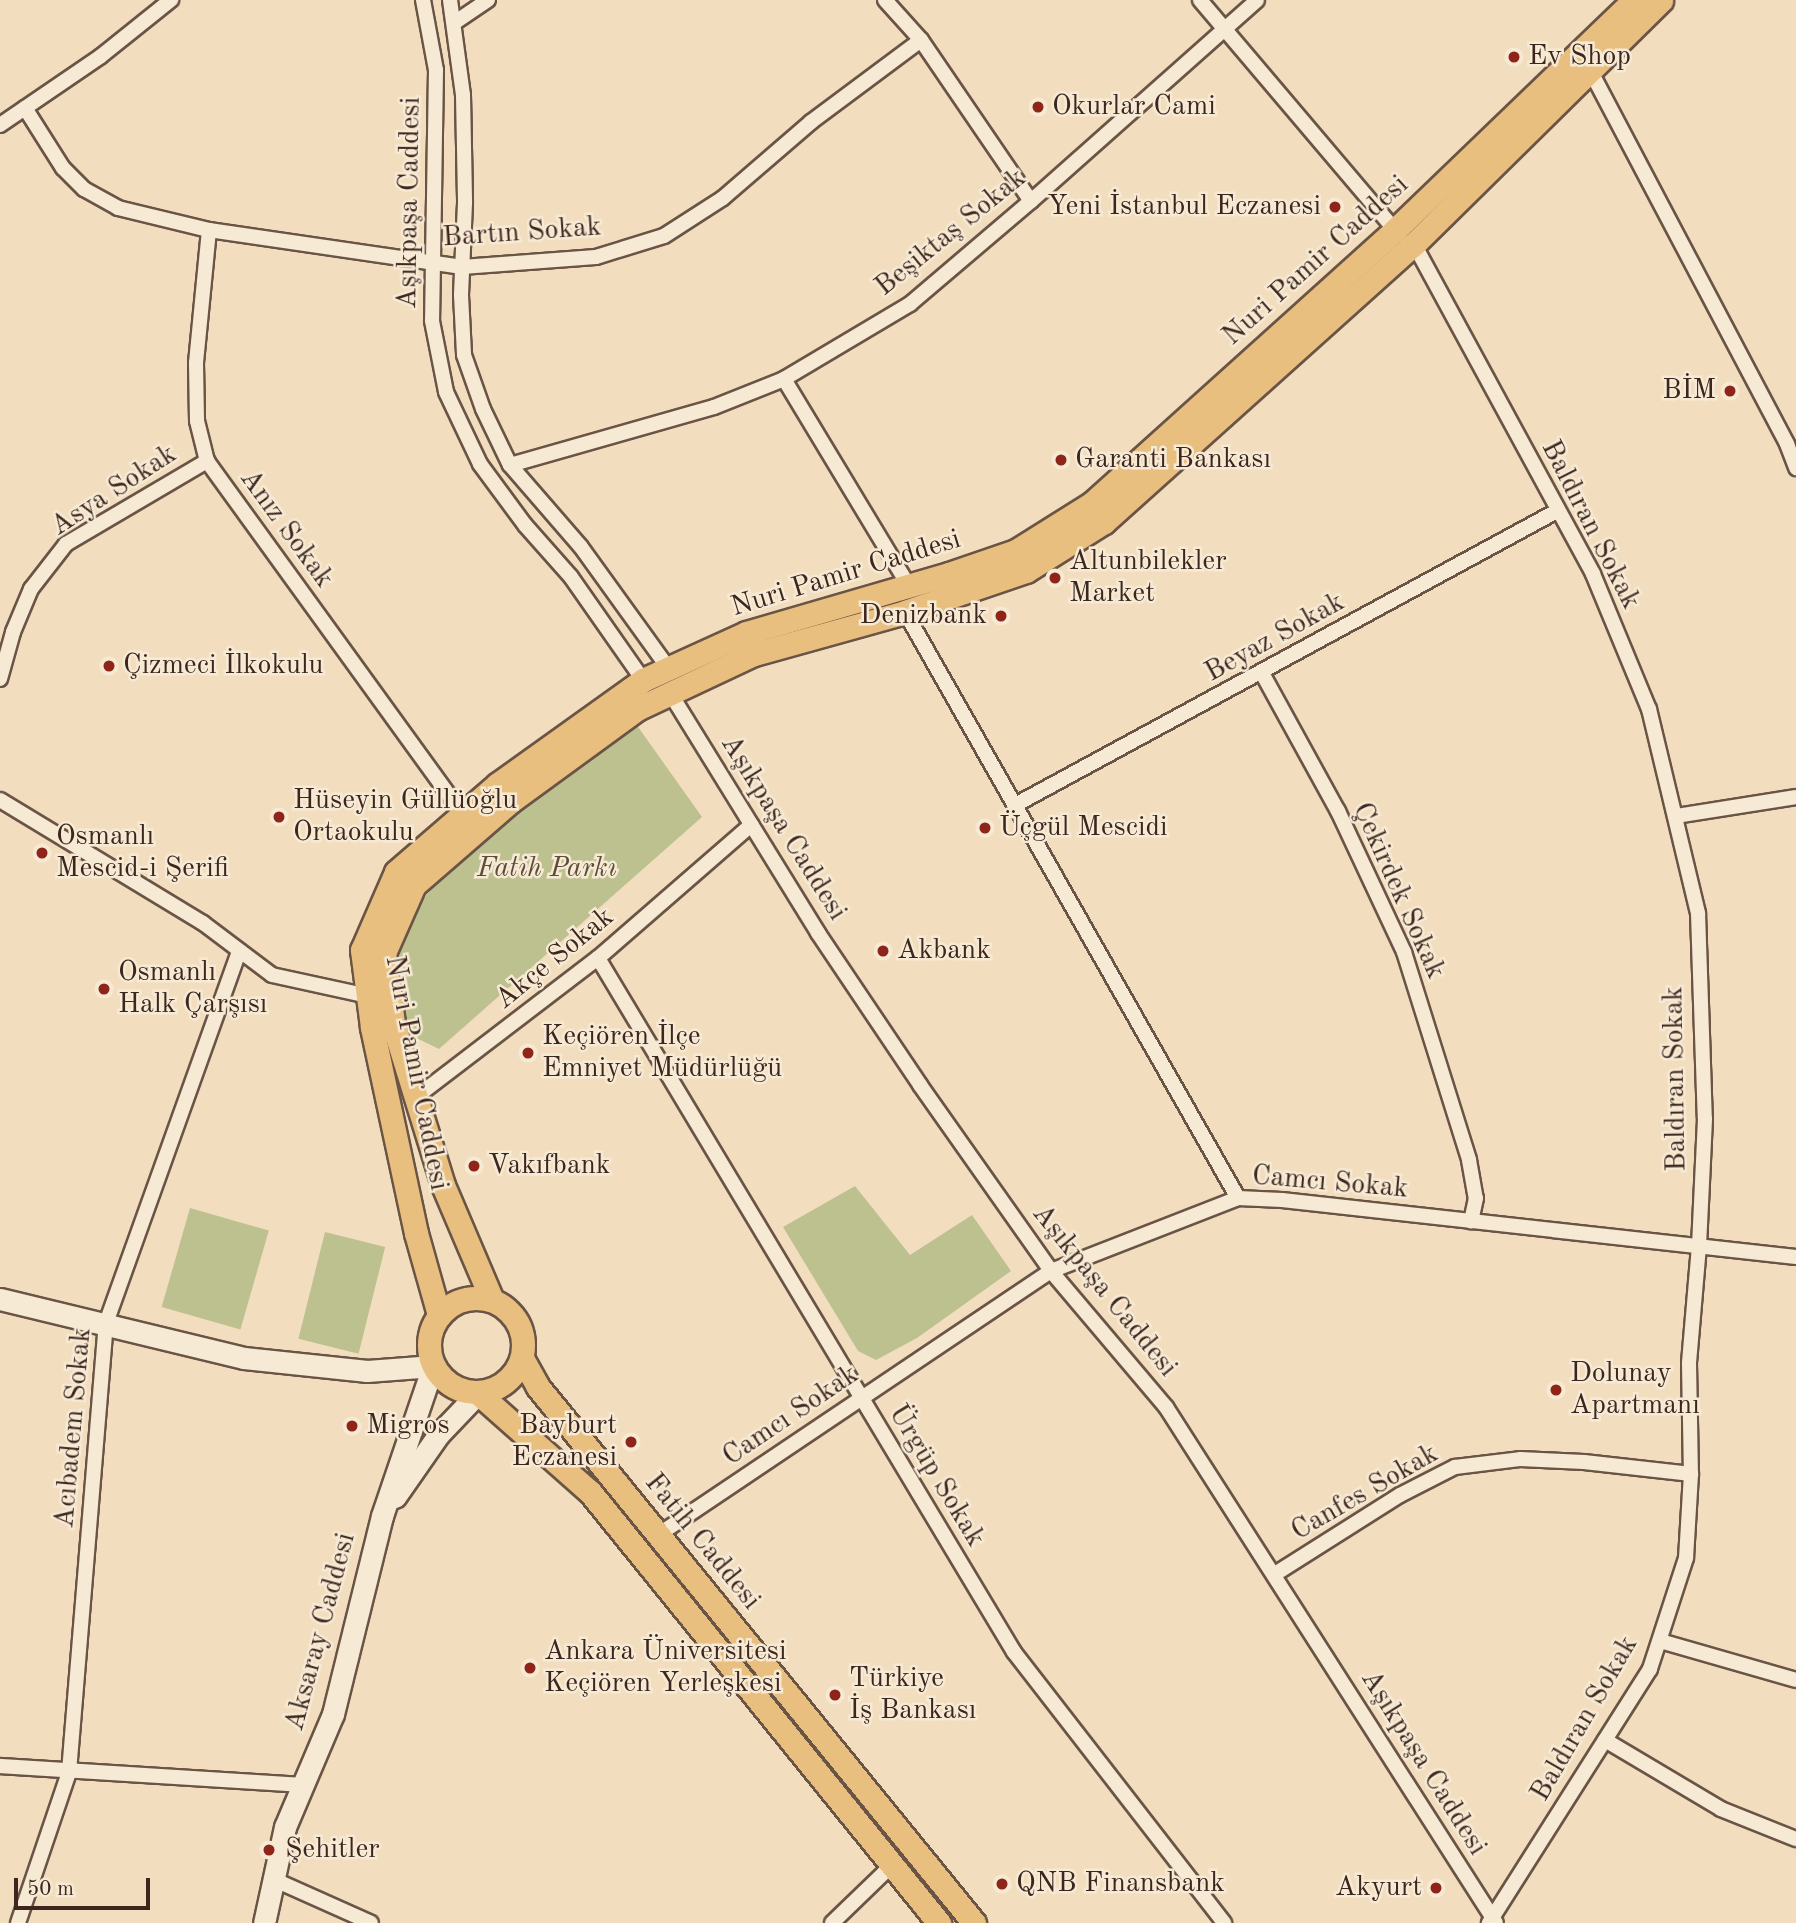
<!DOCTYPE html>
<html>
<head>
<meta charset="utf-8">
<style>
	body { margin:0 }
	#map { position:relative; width:1796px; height:1923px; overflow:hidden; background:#f2debe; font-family:"Old Standard TT",serif }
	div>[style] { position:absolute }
	.green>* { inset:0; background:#bdc190; transform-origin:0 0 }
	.roads { filter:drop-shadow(2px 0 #6a5446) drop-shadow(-2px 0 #6a5446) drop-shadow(0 2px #6a5446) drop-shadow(0 -2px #6a5446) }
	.street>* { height:14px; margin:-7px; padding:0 7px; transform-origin:7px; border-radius:7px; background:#f7ead5 }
	.secondary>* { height:21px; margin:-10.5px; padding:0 10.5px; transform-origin:10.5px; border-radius:10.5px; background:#f7ead5 }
	.primary>* { height:23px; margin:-11.5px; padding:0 11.5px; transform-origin:11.5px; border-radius:11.5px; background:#e9bf7f }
	.primary>.ring { margin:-11.5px; padding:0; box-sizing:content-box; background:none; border:23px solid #e9bf7f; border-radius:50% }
	.dots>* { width:19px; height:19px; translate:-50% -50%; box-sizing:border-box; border:4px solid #f7ead5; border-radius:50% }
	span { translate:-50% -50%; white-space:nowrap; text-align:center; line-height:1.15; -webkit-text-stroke:5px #f7ead5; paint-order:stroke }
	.poi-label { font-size:28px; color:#3c261e }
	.left { translate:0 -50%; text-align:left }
	.right { translate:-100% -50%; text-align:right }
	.street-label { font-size:28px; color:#3c261e }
	.park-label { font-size:28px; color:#5c4d3a; font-style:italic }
	.scale { position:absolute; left:14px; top:1878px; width:136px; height:32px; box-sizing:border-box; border:4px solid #3c261e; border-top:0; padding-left:9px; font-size:21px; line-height:24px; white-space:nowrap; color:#3c261e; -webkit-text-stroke:5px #f7ead5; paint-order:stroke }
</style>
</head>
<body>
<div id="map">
	<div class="green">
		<i style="clip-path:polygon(636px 724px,702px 817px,439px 1049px,410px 1035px,398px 1000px,397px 956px,414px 910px,445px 873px,514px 812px)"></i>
		<i style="clip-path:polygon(855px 1186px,910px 1255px,972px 1215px,1011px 1271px,917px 1338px,876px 1360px,858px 1351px,783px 1227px)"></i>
		<i style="left:190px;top:1208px;width:82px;height:103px;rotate:16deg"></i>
		<i style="left:325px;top:1232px;width:62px;height:110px;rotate:14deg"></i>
	</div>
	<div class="roads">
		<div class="street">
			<i style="left:423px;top:0;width:71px;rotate:79.5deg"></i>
			<i style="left:436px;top:70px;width:251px;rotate:90.9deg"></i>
			<i style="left:432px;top:321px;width:72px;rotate:78.8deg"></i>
			<i style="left:446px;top:392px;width:80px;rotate:64.7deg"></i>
			<i style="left:480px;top:464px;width:76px;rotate:53.6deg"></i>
			<i style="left:525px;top:525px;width:69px;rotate:48.5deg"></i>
			<i style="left:571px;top:577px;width:126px;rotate:55deg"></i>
			<i style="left:450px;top:0;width:96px;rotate:82.2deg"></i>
			<i style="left:463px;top:95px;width:108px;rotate:88.9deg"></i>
			<i style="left:465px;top:203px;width:92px;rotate:92.5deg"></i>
			<i style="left:461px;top:295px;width:60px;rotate:87.1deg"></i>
			<i style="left:464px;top:355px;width:57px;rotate:70.6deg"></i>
			<i style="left:483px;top:409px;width:62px;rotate:64.3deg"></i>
			<i style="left:510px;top:465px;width:108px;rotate:49.1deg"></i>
			<i style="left:581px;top:547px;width:150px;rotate:54.2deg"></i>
			<i style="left:885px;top:0;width:54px;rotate:48deg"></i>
			<i style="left:921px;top:40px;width:195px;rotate:55.7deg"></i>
			<i style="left:1200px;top:0;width:302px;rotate:49.7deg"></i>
			<i style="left:454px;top:23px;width:41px;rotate:-34.1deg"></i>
			<i style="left:1590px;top:70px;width:423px;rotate:62.2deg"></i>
			<i style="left:1787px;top:444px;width:26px;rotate:69deg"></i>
			<i style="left:25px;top:108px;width:71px;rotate:57.7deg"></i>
			<i style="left:63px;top:168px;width:30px;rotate:45deg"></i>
			<i style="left:84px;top:189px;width:39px;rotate:29deg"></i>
			<i style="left:118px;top:208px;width:94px;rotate:13.6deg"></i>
			<i style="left:209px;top:230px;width:256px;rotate:8.3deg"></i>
			<i style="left:462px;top:267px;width:134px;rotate:-4.3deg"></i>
			<i style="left:596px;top:257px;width:71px;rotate:-17.2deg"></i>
			<i style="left:664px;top:236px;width:70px;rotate:-32.8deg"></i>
			<i style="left:723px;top:198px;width:116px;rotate:-40.8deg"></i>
			<i style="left:811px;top:122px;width:137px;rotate:-36.7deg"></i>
			<i style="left:0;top:125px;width:122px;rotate:-34.3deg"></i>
			<i style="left:101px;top:56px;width:90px;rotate:-38.7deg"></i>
			<i style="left:209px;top:230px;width:134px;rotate:95.6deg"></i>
			<i style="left:196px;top:363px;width:58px;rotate:89deg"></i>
			<i style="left:197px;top:421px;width:41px;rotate:76deg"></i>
			<i style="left:207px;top:461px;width:437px;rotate:54.1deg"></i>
			<i style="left:1414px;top:244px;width:375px;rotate:61.5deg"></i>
			<i style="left:1593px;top:574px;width:146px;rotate:67.5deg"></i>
			<i style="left:1649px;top:709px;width:210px;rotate:76.5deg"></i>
			<i style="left:1698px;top:913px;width:206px;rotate:88.1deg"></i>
			<i style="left:1705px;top:1119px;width:127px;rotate:92.7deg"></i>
			<i style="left:1699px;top:1246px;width:117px;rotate:94.9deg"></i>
			<i style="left:1689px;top:1363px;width:111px;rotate:89deg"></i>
			<i style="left:1691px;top:1474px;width:84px;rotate:93.4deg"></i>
			<i style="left:1686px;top:1558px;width:117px;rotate:108deg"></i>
			<i style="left:1650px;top:1669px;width:301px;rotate:122.4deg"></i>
			<i style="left:784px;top:379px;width:242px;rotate:58.9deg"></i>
			<i style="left:510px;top:465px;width:212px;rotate:-15.9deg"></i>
			<i style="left:714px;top:407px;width:75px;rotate:-21.8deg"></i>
			<i style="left:784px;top:379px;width:147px;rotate:-30.8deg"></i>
			<i style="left:910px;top:304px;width:159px;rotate:-40.4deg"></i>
			<i style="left:1031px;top:201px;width:302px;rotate:-41.6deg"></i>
			<i style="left:905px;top:612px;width:674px;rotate:60.39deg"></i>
			<i style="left:1262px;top:673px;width:158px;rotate:61.2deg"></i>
			<i style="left:1338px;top:811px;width:156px;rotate:64.9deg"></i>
			<i style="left:1404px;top:952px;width:218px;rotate:72.6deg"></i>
			<i style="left:1469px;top:1160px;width:39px;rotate:80deg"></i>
			<i style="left:1476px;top:1198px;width:24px;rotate:102deg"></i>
			<i style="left:0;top:679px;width:49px;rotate:-74.5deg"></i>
			<i style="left:13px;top:632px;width:47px;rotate:-67.3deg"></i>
			<i style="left:31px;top:589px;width:57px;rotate:-52.1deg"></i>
			<i style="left:66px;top:544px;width:164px;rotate:-30.5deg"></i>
			<i style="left:670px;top:693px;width:282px;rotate:58.3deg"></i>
			<i style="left:818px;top:933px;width:183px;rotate:56.1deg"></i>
			<i style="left:920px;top:1085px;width:228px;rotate:54.8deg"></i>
			<i style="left:1051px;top:1271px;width:178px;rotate:49.8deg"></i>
			<i style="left:1166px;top:1407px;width:612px;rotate:57.4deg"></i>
			<i style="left:0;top:800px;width:237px;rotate:31.2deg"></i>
			<i style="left:203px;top:923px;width:86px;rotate:37deg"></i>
			<i style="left:272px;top:975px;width:98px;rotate:12.3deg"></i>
			<i style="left:1015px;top:805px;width:617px;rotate:-28.48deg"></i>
			<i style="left:1676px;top:816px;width:121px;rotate:-9deg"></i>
			<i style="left:598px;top:958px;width:809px;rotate:59.06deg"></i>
			<i style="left:1014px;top:1652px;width:343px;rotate:52.2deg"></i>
			<i style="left:416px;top:1097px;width:229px;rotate:-37.4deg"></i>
			<i style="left:598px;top:958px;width:203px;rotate:-41deg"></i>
			<i style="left:658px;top:1535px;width:473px;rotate:-33.9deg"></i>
			<i style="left:1051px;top:1271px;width:201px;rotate:-21.3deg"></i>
			<i style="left:1238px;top:1198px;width:44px;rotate:2.6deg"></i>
			<i style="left:1282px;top:1200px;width:517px;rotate:6.33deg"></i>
			<i style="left:1275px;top:1574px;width:148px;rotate:-32.3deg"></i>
			<i style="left:1400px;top:1495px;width:62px;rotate:-27deg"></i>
			<i style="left:1455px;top:1467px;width:65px;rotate:-7deg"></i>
			<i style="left:1520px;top:1459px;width:64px;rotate:2.7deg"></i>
			<i style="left:1584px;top:1462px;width:108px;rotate:6.4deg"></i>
			<i style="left:1660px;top:1641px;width:141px;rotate:16deg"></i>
			<i style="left:1605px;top:1740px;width:135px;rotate:30.7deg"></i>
			<i style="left:1721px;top:1809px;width:81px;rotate:21.8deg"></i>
			<i style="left:0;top:1766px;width:305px;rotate:3.6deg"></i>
			<i style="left:275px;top:1880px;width:105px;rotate:24.1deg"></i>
			<i style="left:18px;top:1923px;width:159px;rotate:-71.3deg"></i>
			<i style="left:69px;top:1772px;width:451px;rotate:-85.3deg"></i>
			<i style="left:106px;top:1323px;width:395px;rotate:-70.3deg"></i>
			<i style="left:832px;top:1923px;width:83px;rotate:-44deg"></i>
		</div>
		<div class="secondary">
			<i style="left:0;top:1299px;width:251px;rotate:13.6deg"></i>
			<i style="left:244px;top:1358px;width:124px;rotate:6deg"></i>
			<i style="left:367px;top:1371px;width:66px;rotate:-4.3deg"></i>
			<i style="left:433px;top:1366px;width:158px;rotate:108.8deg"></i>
			<i style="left:382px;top:1516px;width:204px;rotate:103.9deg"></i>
			<i style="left:333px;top:1714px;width:123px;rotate:113deg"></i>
			<i style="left:285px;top:1827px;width:98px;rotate:102.3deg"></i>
			<i style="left:395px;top:1497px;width:77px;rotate:-55.1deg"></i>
			<i style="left:439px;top:1434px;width:57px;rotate:-46.4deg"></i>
		</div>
		<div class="primary">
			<i class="ring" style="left:429px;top:1298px;width:71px;height:71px"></i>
			<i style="left:492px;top:1300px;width:125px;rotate:-113.1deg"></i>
			<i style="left:443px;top:1185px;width:170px;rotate:-107.2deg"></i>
			<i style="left:393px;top:1023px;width:71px;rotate:-97.3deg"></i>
			<i style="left:384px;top:953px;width:74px;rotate:-66.2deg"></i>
			<i style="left:414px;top:885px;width:128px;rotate:-40.9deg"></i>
			<i style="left:511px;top:801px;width:156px;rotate:-36.1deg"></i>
			<i style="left:637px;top:709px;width:129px;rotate:-25.2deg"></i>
			<i style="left:754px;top:654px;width:157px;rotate:-15.5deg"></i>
			<i style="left:905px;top:612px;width:128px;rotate:-18.7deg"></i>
			<i style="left:1026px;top:571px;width:92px;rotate:-32.1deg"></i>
			<i style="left:1104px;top:522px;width:416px;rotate:-41.9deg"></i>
			<i style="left:1414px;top:244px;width:347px;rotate:-44.6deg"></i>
			<i style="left:439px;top:1315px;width:85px;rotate:-105.7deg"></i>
			<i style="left:416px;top:1233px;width:211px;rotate:-102.1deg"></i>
			<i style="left:372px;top:1027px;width:78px;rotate:-97.4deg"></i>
			<i style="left:362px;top:950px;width:85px;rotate:-66.4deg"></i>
			<i style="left:396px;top:872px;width:135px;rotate:-40.8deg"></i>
			<i style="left:498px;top:784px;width:178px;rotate:-35.6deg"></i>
			<i style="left:643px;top:680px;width:113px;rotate:-24.5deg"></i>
			<i style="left:746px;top:633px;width:211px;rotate:-16.2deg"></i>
			<i style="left:949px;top:574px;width:71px;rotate:-18.9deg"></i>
			<i style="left:1016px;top:551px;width:89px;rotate:-32.1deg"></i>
			<i style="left:1091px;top:504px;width:409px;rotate:-42deg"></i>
			<i style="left:1395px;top:230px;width:332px;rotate:-43.9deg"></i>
			<i style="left:522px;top:1358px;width:33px;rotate:61deg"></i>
			<i style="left:538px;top:1387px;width:691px;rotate:50.87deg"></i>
			<i style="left:478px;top:1393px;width:149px;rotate:41.5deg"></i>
			<i style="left:590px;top:1492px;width:555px;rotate:51deg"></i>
		</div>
	</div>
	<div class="dots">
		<i style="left:1514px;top:57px;background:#8f2418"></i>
		<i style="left:1038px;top:107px;background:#8f2418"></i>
		<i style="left:1335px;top:207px;background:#8f2418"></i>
		<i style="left:1730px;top:391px;background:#8f2418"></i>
		<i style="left:1061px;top:460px;background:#8f2418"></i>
		<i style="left:1055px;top:578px;background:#8f2418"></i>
		<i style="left:1001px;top:616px;background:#8f2418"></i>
		<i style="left:109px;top:666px;background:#8f2418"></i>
		<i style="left:279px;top:817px;background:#8f2418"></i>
		<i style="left:985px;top:828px;background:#8f2418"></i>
		<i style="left:42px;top:853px;background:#8f2418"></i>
		<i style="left:883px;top:951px;background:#8f2418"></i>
		<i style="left:104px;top:989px;background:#8f2418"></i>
		<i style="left:528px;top:1053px;background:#8f2418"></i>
		<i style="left:474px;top:1166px;background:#8f2418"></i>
		<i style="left:1556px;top:1390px;background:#8f2418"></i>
		<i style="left:352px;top:1426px;background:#8f2418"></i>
		<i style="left:631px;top:1442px;background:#8f2418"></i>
		<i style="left:530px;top:1668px;background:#8f2418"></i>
		<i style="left:835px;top:1695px;background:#8f2418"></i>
		<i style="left:269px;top:1850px;background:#8f2418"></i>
		<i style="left:1002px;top:1884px;background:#8f2418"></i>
		<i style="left:1436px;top:1888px;background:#8f2418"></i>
	</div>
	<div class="poi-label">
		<span class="left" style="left:1528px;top:57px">Ev Shop</span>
		<span class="left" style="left:1052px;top:107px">Okurlar Cami</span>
		<span class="right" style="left:1321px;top:207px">Yeni İstanbul Eczanesi</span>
		<span class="right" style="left:1716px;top:391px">BİM</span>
		<span class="left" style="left:1075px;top:460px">Garanti Bankası</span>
		<span class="left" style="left:1069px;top:578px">Altunbilekler<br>Market</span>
		<span class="right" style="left:987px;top:616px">Denizbank</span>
		<span class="left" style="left:123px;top:666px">Çizmeci İlkokulu</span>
		<span class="left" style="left:293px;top:817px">Hüseyin Güllüoğlu<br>Ortaokulu</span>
		<span class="left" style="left:999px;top:828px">Üçgül Mescidi</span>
		<span class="left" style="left:56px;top:853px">Osmanlı<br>Mescid-i Şerifi</span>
		<span class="left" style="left:897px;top:951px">Akbank</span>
		<span class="left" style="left:118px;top:989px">Osmanlı<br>Halk Çarşısı</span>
		<span class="left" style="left:542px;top:1053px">Keçiören İlçe<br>Emniyet Müdürlüğü</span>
		<span class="left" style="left:488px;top:1166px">Vakıfbank</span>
		<span class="left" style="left:1570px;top:1390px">Dolunay<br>Apartmanı</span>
		<span class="left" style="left:366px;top:1426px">Migros</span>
		<span class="right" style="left:617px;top:1442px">Bayburt<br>Eczanesi</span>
		<span class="left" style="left:544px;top:1668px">Ankara Üniversitesi<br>Keçiören Yerleşkesi</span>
		<span class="left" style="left:849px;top:1695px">Türkiye<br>İş Bankası</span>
		<span class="left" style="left:285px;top:1850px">Şehitler</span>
		<span class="left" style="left:1016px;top:1884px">QNB Finansbank</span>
		<span class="right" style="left:1422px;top:1888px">Akyurt</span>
	</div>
	<div class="street-label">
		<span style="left:410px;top:203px;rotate:-89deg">Aşıkpaşa Caddesi</span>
		<span style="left:522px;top:233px;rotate:-4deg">Bartın Sokak</span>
		<span style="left:951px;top:233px;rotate:-39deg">Beşiktaş Sokak</span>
		<span style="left:1316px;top:261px;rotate:-42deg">Nuri Pamir Caddesi</span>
		<span style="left:114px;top:491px;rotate:-33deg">Asya Sokak</span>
		<span style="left:1590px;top:525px;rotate:63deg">Baldıran Sokak</span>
		<span style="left:286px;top:529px;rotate:54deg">Anız Sokak</span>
		<span style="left:846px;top:574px;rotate:-17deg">Nuri Pamir Caddesi</span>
		<span style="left:1275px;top:638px;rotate:-29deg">Beyaz Sokak</span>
		<span style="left:783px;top:828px;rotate:58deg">Aşıkpaşa Caddesi</span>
		<span style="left:1398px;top:891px;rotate:66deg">Çekirdek Sokak</span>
		<span style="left:555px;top:959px;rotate:-39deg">Akçe Sokak</span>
		<span style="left:416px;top:1073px;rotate:79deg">Nuri Pamir Caddesi</span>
		<span style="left:1676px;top:1079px;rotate:-91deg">Baldıran Sokak</span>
		<span style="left:1330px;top:1183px;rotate:5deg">Camcı Sokak</span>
		<span style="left:1104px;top:1291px;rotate:51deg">Aşıkpaşa Caddesi</span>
		<span style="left:791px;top:1416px;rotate:-34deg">Camcı Sokak</span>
		<span style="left:74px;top:1428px;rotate:-85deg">Acıbadem Sokak</span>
		<span style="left:936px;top:1476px;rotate:59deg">Ürgüp Sokak</span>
		<span style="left:1365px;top:1493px;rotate:-30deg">Canfes Sokak</span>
		<span style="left:702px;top:1542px;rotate:51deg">Fatih Caddesi</span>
		<span style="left:321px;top:1632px;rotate:-75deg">Aksaray Caddesi</span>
		<span style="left:1585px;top:1719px;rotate:-60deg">Baldıran Sokak</span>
		<span style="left:1423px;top:1763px;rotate:58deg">Aşıkpaşa Caddesi</span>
	</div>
	<div class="park-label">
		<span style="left:547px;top:869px">Fatih Parkı</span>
	</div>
	<div class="scale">50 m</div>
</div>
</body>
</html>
